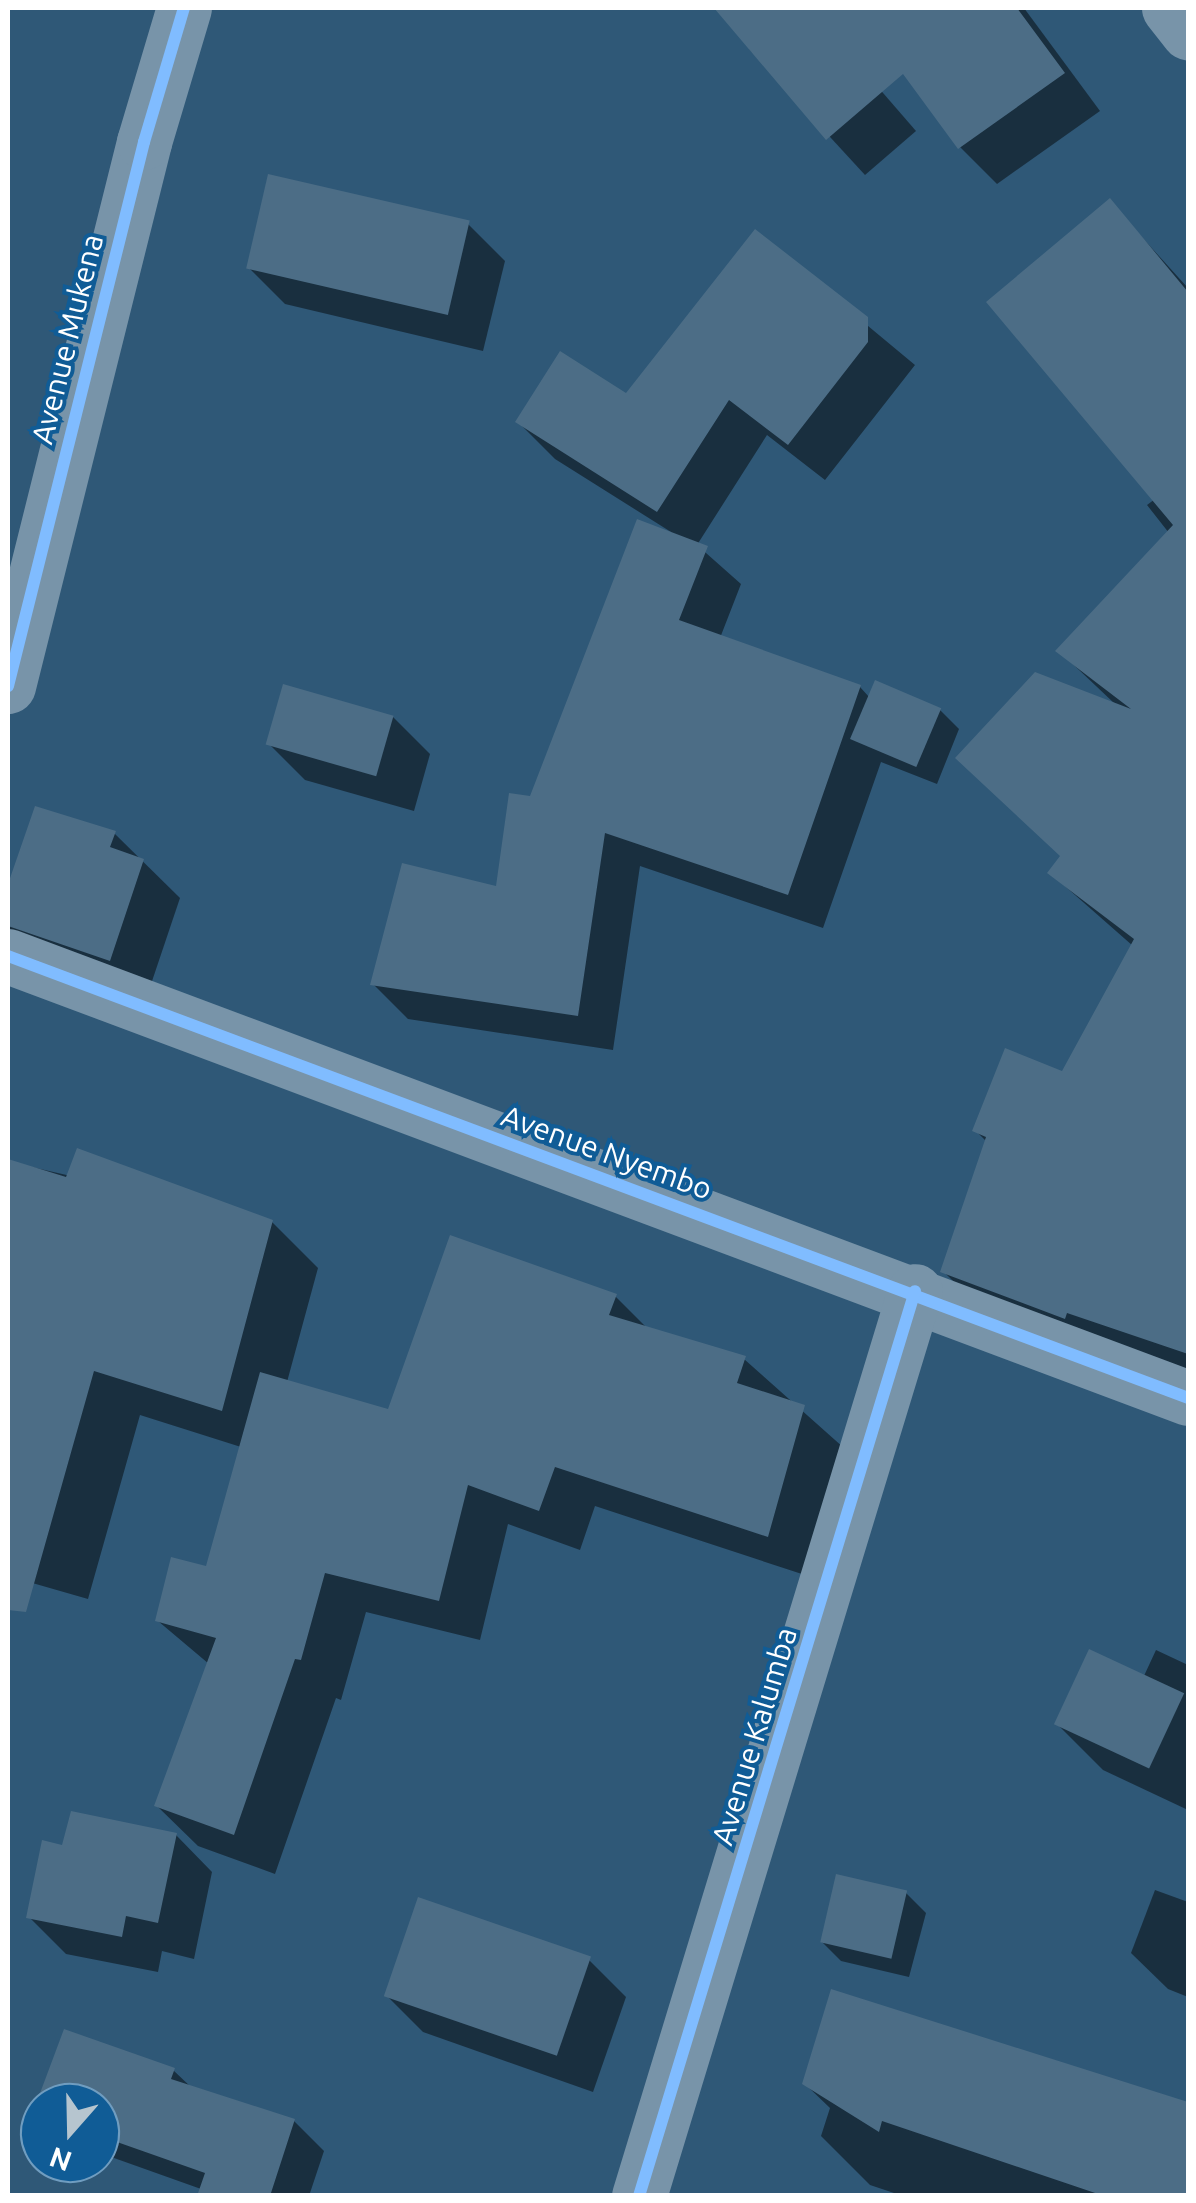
<!DOCTYPE html>
<html>
<head>
<meta charset="utf-8">
<style>
	body { margin:0 }
	#map { position:relative; width:1196px; height:2203px; overflow:hidden; background:#2f5877; font-family:Ubuntu,sans-serif }
	div>[style] { position:absolute }
	.shadow>* { inset:0; background:#0007 }
	.building>* { inset:0; background:#4c6d86; transform-origin:0 0 }
	.minor>* { height:55px; margin:-27.5px; padding:0 27.5px; transform-origin:27.5px; border-radius:27.5px; background:#7894a9 }
	.cycleway>* { height:12px; margin:-6px; padding:0 6px; transform-origin:6px; border-radius:6px; background:#80bcff }
	span { translate:-50% -50%; white-space:nowrap; text-align:center; line-height:1.15; -webkit-text-stroke:8px #105c96; paint-order:stroke }
	.street-label { font-size:30px; color:#fff }
	.frame { position:absolute; inset:0; border:10px solid #fff; pointer-events:none }
	.north { position:absolute; left:20px; top:2083px; width:100px; height:100px; box-sizing:border-box; background:#105c96; border:2px solid #709dc0; border-radius:50%; rotate:200deg; font-size:28px; font-weight:700; line-height:40px; text-align:center; color:#fff }
	.north::after { content:''; display:block; margin:auto; width:35px; height:45px; background:#b6c5cf; clip-path:polygon(50% 0,100% 100%,50% 72%,0 100%) }
</style>
</head>
<body>
<div id="map">
	<div class="shadow">
		<i style="clip-path:polygon(798px 8px,838px 41px,916px 131px,865px 175px,749px 49px)"></i>
		<i style="clip-path:polygon(921px 8px,1024px 8px,1100px 111px,997px 184px,960px 147px,880px 38px)"></i>
		<i style="clip-path:polygon(1110px 202px,1188px 288px,1188px 1097px,1172px 1126px,1188px 1140px,1188px 1381px,986px 1314px,943px 1271px,987px 1142px,975px 1130px,1063px 1074px,1133px 946px,1050px 873px,1062px 857px,1115px 704px,1059px 651px,1169px 533px,1147px 505px,1155px 499px)"></i>
		<i style="clip-path:polygon(468px 224px,505px 261px,483px 351px,285px 304px,248px 267px)"></i>
		<i style="clip-path:polygon(755px 232px,915px 365px,825px 480px,767px 435px,697px 545px,741px 584px,720px 638px,860px 687px,870px 698px,940px 710px,959px 729px,937px 784px,881px 762px,823px 928px,640px 866px,613px 1050px,408px 1019px,373px 984px,498px 889px,532px 799px,671px 532px,555px 459px,518px 422px,627px 396px)"></i>
		<i style="clip-path:polygon(393px 717px,430px 754px,414px 811px,305px 780px,268px 743px)"></i>
		<i style="clip-path:polygon(36px 809px,114px 833px,180px 898px,147px 996px,8px 937px,8px 892px)"></i>
		<i style="clip-path:polygon(14px 1163px,272px 1222px,318px 1268px,287px 1382px,390px 1412px,615px 1296px,648px 1329px,744px 1359px,844px 1448px,808px 1576px,595px 1506px,580px 1550px,508px 1524px,480px 1640px,366px 1612px,341px 1700px,336px 1698px,275px 1874px,198px 1846px,157px 1806px,209px 1664px,158px 1621px,207px 1569px,241px 1447px,140px 1415px,88px 1599px,8px 1576px,8px 1187px)"></i>
		<i style="clip-path:polygon(1156px 1650px,1188px 1665px,1188px 1810px,1103px 1770px,1057px 1724px,1143px 1678px)"></i>
		<i style="clip-path:polygon(176px 1835px,212px 1872px,194px 1959px,162px 1951px,158px 1972px,66px 1954px,29px 1917px)"></i>
		<i style="clip-path:polygon(1155px 1890px,1188px 1902px,1188px 1997px,1168px 1989px,1131px 1953px)"></i>
		<i style="clip-path:polygon(906px 1893px,926px 1913px,909px 1977px,841px 1961px,822px 1942px)"></i>
		<i style="clip-path:polygon(589px 1960px,626px 1997px,593px 2092px,423px 2032px,386px 1995px)"></i>
		<i style="clip-path:polygon(833px 1992px,1188px 2105px,1188px 2196px,903px 2196px,870px 2185px,821px 2136px,830px 2108px,805px 2084px)"></i>
		<i style="clip-path:polygon(65px 2032px,173px 2070px,192px 2088px,294px 2121px,324px 2151px,309px 2196px,201px 2196px,201px 2189px,100px 2153px,100px 2103px,40px 2103px,40px 2116px,36px 2112px)"></i>
	</div>
	<div class="building">
		<i style="clip-path:polygon(714px 8px,1017px 8px,1065px 73px,958px 149px,903px 74px,826px 140px)"></i>
		<i style="left:268px;top:174px;width:207px;height:97px;rotate:13deg"></i>
		<i style="clip-path:polygon(1110px 198px,1188px 292px,1188px 1354px,1067px 1313px,1065px 1319px,940px 1272px,986px 1137px,972px 1131px,1005px 1048px,1062px 1071px,1134px 939px,1047px 873px,1060px 856px,955px 758px,1035px 672px,1131px 709px,1055px 651px,1173px 525px,986px 302px)"></i>
		<i style="clip-path:polygon(755px 229px,868px 317px,868px 342px,788px 445px,729px 400px,657px 512px,515px 422px,560px 351px,626px 393px)"></i>
		<i style="clip-path:polygon(637px 519px,708px 546px,679px 620px,861px 685px,788px 895px,605px 833px,578px 1016px,370px 985px,402px 863px,496px 886px,509px 793px,530px 796px)"></i>
		<i style="left:875px;top:680px;width:72px;height:64px;rotate:23deg"></i>
		<i style="left:283px;top:684px;width:115px;height:63px;rotate:16deg"></i>
		<i style="clip-path:polygon(35px 806px,116px 831px,110px 847px,144px 859px,110px 961px,8px 926px,8px 884px)"></i>
		<i style="clip-path:polygon(77px 1148px,273px 1220px,222px 1411px,94px 1371px,26px 1612px,8px 1610px,8px 1159px,66px 1177px)"></i>
		<i style="clip-path:polygon(450px 1235px,617px 1294px,609px 1315px,746px 1356px,737px 1383px,805px 1405px,768px 1537px,555px 1467px,539px 1511px,468px 1485px,439px 1601px,325px 1573px,301px 1660px,295px 1659px,234px 1835px,154px 1806px,216px 1638px,155px 1621px,171px 1557px,206px 1566px,260px 1372px,388px 1409px)"></i>
		<i style="left:1089px;top:1649px;width:105px;height:83px;rotate:25deg"></i>
		<i style="clip-path:polygon(71px 1811px,177px 1833px,158px 1923px,126px 1916px,122px 1937px,26px 1918px,42px 1840px,62px 1845px)"></i>
		<i style="left:836px;top:1874px;width:73px;height:70px;rotate:13deg"></i>
		<i style="left:418px;top:1897px;width:183px;height:105px;rotate:19deg"></i>
		<i style="clip-path:polygon(831px 1989px,1188px 2102px,1188px 2196px,1104px 2196px,882px 2121px,879px 2132px,802px 2084px)"></i>
		<i style="clip-path:polygon(64px 2029px,175px 2068px,171px 2079px,295px 2119px,270px 2196px,197px 2196px,205px 2173px,100px 2136px,100px 2103px,40px 2103px,40px 2115px,33px 2112px)"></i>
	</div>
	<div class="minor">
		<i style="left:1169px;top:8px;width:31px;rotate:52deg"></i>
		<i style="left:8px;top:686px;width:561px;rotate:-75.96deg"></i>
		<i style="left:144px;top:142px;width:140px;rotate:-73.4deg"></i>
		<i style="left:8px;top:956px;width:1260px;rotate:20.53deg"></i>
		<i style="left:639px;top:2196px;width:946px;rotate:-73.04deg"></i>
	</div>
	<div class="cycleway">
		<i style="left:8px;top:686px;width:561px;rotate:-75.96deg"></i>
		<i style="left:144px;top:142px;width:140px;rotate:-73.4deg"></i>
		<i style="left:8px;top:956px;width:1260px;rotate:20.53deg"></i>
		<i style="left:639px;top:2196px;width:946px;rotate:-73.04deg"></i>
	</div>
	<div class="street-label">
		<span style="left:67px;top:339px;rotate:-76deg">Avenue Mukena</span>
		<span style="left:607px;top:1152px;rotate:20deg">Avenue Nyembo</span>
		<span style="left:754px;top:1736px;rotate:-73deg">Avenue Kalumba</span>
	</div>
	<div class="frame"></div>
	<div class="north">N</div>
</div>
</body>
</html>
